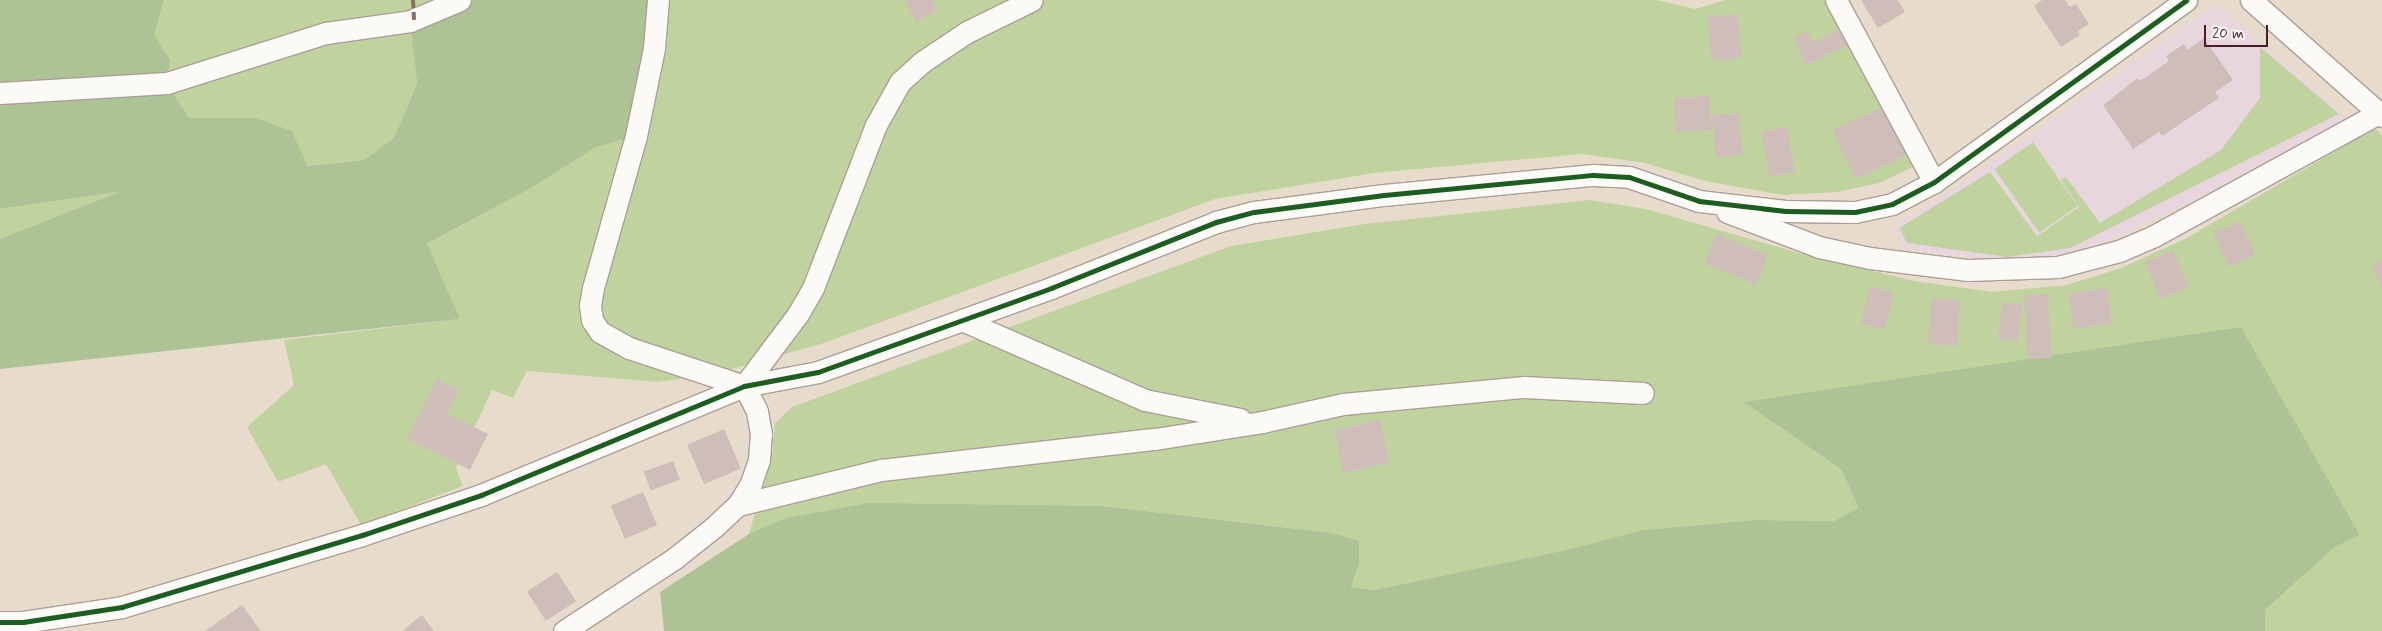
<!DOCTYPE html>
<html>
<head>
<meta charset="utf-8">
<style>
	body { margin:0 }
	#map { position:relative; width:2382px; height:631px; overflow:hidden; background:#e7dccc; font-family:Mynerve,sans-serif }
	div>[style] { position:absolute }
	.built>* { inset:0; background:#e8d6de }
	.green>* { inset:0; background:#c0d39e; transform-origin:0 0 }
	.forest>* { inset:0; background:#aec395 }
	.building>* { inset:0; background:#cfbdba; transform-origin:0 0 }
	.roads { filter:drop-shadow(1px 0 #aa9f97) drop-shadow(-1px 0 #aa9f97) drop-shadow(0 1px #aa9f97) drop-shadow(0 -1px #aa9f97) }
	.street>* { height:21px; margin:-10.5px; padding:0 10.5px; transform-origin:10.5px; border-radius:10.5px; background:#fbfaf7 }
	.quiet>* { height:4px; margin-top:-2px; transform-origin:0; background:repeating-linear-gradient(90deg,#8d6e63 0 8px,transparent 0 12px) }
	.cycleway>* { height:5px; margin:-2.5px; padding:0 2.5px; transform-origin:2.5px; border-radius:2.5px; background:#1b5e20 }
	span { translate:-50% -50%; white-space:nowrap; text-align:center; line-height:1.15; -webkit-text-stroke:4px #f6f6f2; paint-order:stroke }
	.scale { position:absolute; left:2204px; top:25px; width:64px; height:22px; box-sizing:border-box; border:2px solid #4a1f2b; border-top:0; padding-left:6px; font-size:15px; line-height:18px; white-space:nowrap; color:#4a1f2b; -webkit-text-stroke:4px #f6f6f2; paint-order:stroke }
</style>
</head>
<body>
<div id="map">
	<div class="built">
		<i style="clip-path:polygon(2216px 4px,2347px 117px,2191px 201px,2095px 246px,2070px 253px,2005px 262px,1903px 248px,1894px 231px,1898px 223px,1958px 186px)"></i>
	</div>
	<div class="green">
		<i style="clip-path:polygon(164px 0,460px 0,410px 21px,417px 83px,394px 138px,364px 160px,306px 166px,255px 118px,189px 118px,167px 83px,154px 35px)"></i>
		<i style="clip-path:polygon(658px 0,1657px 0,1695px 9px,1725px 0,1825px 0,1917px 165px,1879px 183px,1837px 192px,1783px 195px,1705px 181px,1645px 163px,1582px 154px,1374px 173px,1215px 199px,824px 343px,714px 374px,657px 382px,527px 371px,513px 398px,492px 390px,456px 468px,463px 486px,361px 525px,326px 464px,278px 482px,247px 427px,294px 385px,284px 340px,460px 319px,426px 245px,533px 187px,596px 147px,636px 136px)"></i>
		<i style="clip-path:polygon(2260px 47px,2339px 114px,2070px 248px,2007px 257px,1907px 243px,1899px 228px,1990px 172px,2037px 236px,2079px 207px,2061px 180px,2066px 177px,2100px 223px,2221px 150px,2260px 98px)"></i>
		<i style="clip-path:polygon(2375px 128px,2382px 135px,2382px 631px,2265px 631px,2265px 610px,2335px 547px,2360px 535px,2241px 328px,1745px 402px,1842px 470px,1858px 508px,1834px 521px,1755px 520px,1643px 530px,1566px 550px,1374px 590px,1351px 587px,1359px 564px,1359px 542px,1332px 533px,1103px 506px,749px 534px,772px 454px,775px 423px,792px 407px,1231px 246px,1365px 224px,1589px 200px,1646px 209px,1799px 253px,1914px 281px,1993px 292px,2067px 285px,2121px 268px,2185px 239px)"></i>
		<i style="left:2033px;top:142px;width:78px;height:47px;rotate:55deg"></i>
		<i style="clip-path:polygon(125px 190px,0 239px,0 209px)"></i>
	</div>
	<div class="forest">
		<i style="clip-path:polygon(0 0,164px 0,154px 35px,170px 60px,167px 83px,189px 118px,255px 118px,292px 131px,307px 166px,364px 160px,394px 138px,417px 83px,410px 21px,460px 0,658px 0,636px 136px,596px 147px,533px 187px,427px 244px,460px 319px,0 369px,0 239px,122px 191px,0 209px)"></i>
		<i style="clip-path:polygon(2241px 327px,2360px 535px,2335px 547px,2265px 610px,2265px 631px,664px 631px,660px 592px,749px 534px,786px 518px,869px 503px,1103px 506px,1332px 533px,1359px 541px,1359px 564px,1351px 587px,1374px 590px,1566px 550px,1643px 530px,1755px 520px,1834px 521px,1858px 508px,1842px 470px,1744px 402px)"></i>
	</div>
	<div class="building">
		<i style="clip-path:polygon(904px 0,932px 0,937px 10px,916px 22px)"></i>
		<i style="clip-path:polygon(1861px 0,1898px 0,1905px 12px,1878px 28px)"></i>
		<i style="clip-path:polygon(2042px 0,2065px 0,2070px 7px,2076px 4px,2089px 24px,2078px 31px,2080px 35px,2061px 47px,2034px 6px)"></i>
		<i style="left:1737px;top:14px;width:44px;height:30px;rotate:84deg"></i>
		<i style="clip-path:polygon(1841px 29px,1849px 45px,1806px 65px,1793px 38px,1807px 31px,1812px 42px)"></i>
		<i style="clip-path:polygon(2204px 38px,2233px 80px,2215px 92px,2219px 98px,2162px 136px,2159px 132px,2133px 149px,2103px 105px,2138px 78px,2140px 81px,2169px 61px,2166px 56px,2184px 44px,2187px 50px)"></i>
		<i style="left:1710px;top:96px;width:34px;height:36px;rotate:87deg"></i>
		<i style="left:1884px;top:106px;width:54px;height:57px;rotate:65deg"></i>
		<i style="left:1739px;top:113px;width:42px;height:27px;rotate:85deg"></i>
		<i style="left:1787px;top:127px;width:46px;height:26px;rotate:80deg"></i>
		<i style="left:2239px;top:221px;width:37px;height:29px;rotate:64deg"></i>
		<i style="left:1716px;top:234px;width:56px;height:32px;rotate:22deg"></i>
		<i style="left:2173px;top:250px;width:40px;height:31px;rotate:67deg"></i>
		<i style="clip-path:polygon(2382px 261px,2382px 291px,2372px 266px)"></i>
		<i style="left:1870px;top:286px;width:25px;height:39px;rotate:14deg"></i>
		<i style="left:2107px;top:288px;width:36px;height:39px;rotate:82deg"></i>
		<i style="left:2048px;top:294px;width:64px;height:24px;rotate:87deg"></i>
		<i style="left:1931px;top:298px;width:29px;height:46px;rotate:4deg"></i>
		<i style="left:2002px;top:302px;width:20px;height:38px;rotate:6deg"></i>
		<i style="clip-path:polygon(436px 379px,459px 390px,447px 414px,488px 434px,470px 470px,407px 439px)"></i>
		<i style="left:1380px;top:420px;width:44px;height:47px;rotate:78deg"></i>
		<i style="left:724px;top:429px;width:43px;height:40px;rotate:67deg"></i>
		<i style="left:673px;top:461px;width:20px;height:31px;rotate:70deg"></i>
		<i style="left:643px;top:492px;width:36px;height:35px;rotate:67deg"></i>
		<i style="left:557px;top:572px;width:35px;height:36px;rotate:57deg"></i>
		<i style="clip-path:polygon(242px 605px,261px 631px,205px 631px)"></i>
		<i style="clip-path:polygon(422px 615px,434px 631px,402px 631px)"></i>
	</div>
	<div class="roads">
		<div class="street">
			<i style="left:1836px;top:0;width:207px;rotate:61.7deg"></i>
			<i style="left:2251px;top:0;width:175px;rotate:41.5deg"></i>
			<i style="left:0;top:93px;width:167px;rotate:-3.4deg"></i>
			<i style="left:167px;top:83px;width:167px;rotate:-17.5deg"></i>
			<i style="left:326px;top:33px;width:85px;rotate:-8.1deg"></i>
			<i style="left:410px;top:21px;width:54px;rotate:-22.8deg"></i>
			<i style="left:1727px;top:212px;width:98px;rotate:20.8deg"></i>
			<i style="left:1819px;top:247px;width:52px;rotate:12.2deg"></i>
			<i style="left:1870px;top:258px;width:99px;rotate:7deg"></i>
			<i style="left:1968px;top:270px;width:90px;rotate:-1.9deg"></i>
			<i style="left:2058px;top:267px;width:63px;rotate:-14.7deg"></i>
			<i style="left:2119px;top:251px;width:38px;rotate:-23deg"></i>
			<i style="left:2154px;top:236px;width:260px;rotate:-28.7deg"></i>
			<i style="left:962px;top:320px;width:200px;rotate:23.6deg"></i>
			<i style="left:1145px;top:400px;width:97px;rotate:11.3deg"></i>
			<i style="left:744px;top:386px;width:90px;rotate:-53.1deg"></i>
			<i style="left:798px;top:314px;width:30px;rotate:-60deg"></i>
			<i style="left:813px;top:288px;width:175px;rotate:-68.9deg"></i>
			<i style="left:876px;top:125px;width:49px;rotate:-60.8deg"></i>
			<i style="left:900px;top:82px;width:30px;rotate:-42deg"></i>
			<i style="left:922px;top:62px;width:54px;rotate:-33.7deg"></i>
			<i style="left:967px;top:32px;width:72px;rotate:-26.2deg"></i>
			<i style="left:738px;top:505px;width:147px;rotate:-13.8deg"></i>
			<i style="left:881px;top:470px;width:276px;rotate:-6.5deg"></i>
			<i style="left:1155px;top:439px;width:108px;rotate:-9deg"></i>
			<i style="left:1262px;top:422px;width:83px;rotate:-12.5deg"></i>
			<i style="left:1343px;top:404px;width:182px;rotate:-5.4deg"></i>
			<i style="left:1524px;top:387px;width:119px;rotate:2.9deg"></i>
			<i style="left:0;top:622px;width:23px"></i>
			<i style="left:23px;top:622px;width:100px;rotate:-8.6deg"></i>
			<i style="left:122px;top:607px;width:251px;rotate:-16.7deg"></i>
			<i style="left:362px;top:535px;width:126px;rotate:-18.6deg"></i>
			<i style="left:481px;top:495px;width:285px;rotate:-22.5deg"></i>
			<i style="left:744px;top:386px;width:75px;rotate:-10.7deg"></i>
			<i style="left:818px;top:372px;width:248px;rotate:-19.8deg"></i>
			<i style="left:1051px;top:288px;width:178px;rotate:-21.8deg"></i>
			<i style="left:1216px;top:222px;width:39px;rotate:-15deg"></i>
			<i style="left:1254px;top:212px;width:131px;rotate:-7.5deg"></i>
			<i style="left:1384px;top:195px;width:210px;rotate:-5.5deg"></i>
			<i style="left:1593px;top:175px;width:36px;rotate:3deg"></i>
			<i style="left:1629px;top:177px;width:74px;rotate:18.9deg"></i>
			<i style="left:1699px;top:201px;width:87px;rotate:6.6deg"></i>
			<i style="left:1785px;top:211px;width:70px;rotate:0.8deg"></i>
			<i style="left:1855px;top:212px;width:38px;rotate:-12deg"></i>
			<i style="left:1892px;top:204px;width:47px;rotate:-27.6deg"></i>
			<i style="left:1934px;top:182px;width:311px;rotate:-35.8deg"></i>
			<i style="left:564px;top:631px;width:133px;rotate:-33.3deg"></i>
			<i style="left:675px;top:558px;width:50px;rotate:-38.5deg"></i>
			<i style="left:714px;top:527px;width:33px;rotate:-43deg"></i>
			<i style="left:738px;top:505px;width:26px;rotate:-59deg"></i>
			<i style="left:751px;top:483px;width:24px;rotate:-71deg"></i>
			<i style="left:759px;top:460px;width:26px;rotate:-86deg"></i>
			<i style="left:761px;top:434px;width:23px;rotate:-100deg"></i>
			<i style="left:757px;top:411px;width:28px;rotate:-117deg"></i>
			<i style="left:744px;top:386px;width:121px;rotate:-161.7deg"></i>
			<i style="left:629px;top:348px;width:33px;rotate:-151deg"></i>
			<i style="left:600px;top:332px;width:14px;rotate:-124deg"></i>
			<i style="left:592px;top:320px;width:15px;rotate:-98deg"></i>
			<i style="left:590px;top:305px;width:17px;rotate:-80deg"></i>
			<i style="left:593px;top:288px;width:158px;rotate:-74.2deg"></i>
			<i style="left:636px;top:136px;width:90px;rotate:-78.4deg"></i>
			<i style="left:654px;top:48px;width:48px;rotate:-85.2deg"></i>
		</div>
	</div>
	<div class="quiet">
		<i style="left:413px;top:0;width:20px;rotate:87deg"></i>
	</div>
	<div class="cycleway">
		<i style="left:0;top:622px;width:23px"></i>
		<i style="left:23px;top:622px;width:100px;rotate:-8.6deg"></i>
		<i style="left:122px;top:607px;width:251px;rotate:-16.7deg"></i>
		<i style="left:362px;top:535px;width:126px;rotate:-18.6deg"></i>
		<i style="left:481px;top:495px;width:285px;rotate:-22.5deg"></i>
		<i style="left:744px;top:386px;width:75px;rotate:-10.7deg"></i>
		<i style="left:818px;top:372px;width:248px;rotate:-19.8deg"></i>
		<i style="left:1051px;top:288px;width:178px;rotate:-21.8deg"></i>
		<i style="left:1216px;top:222px;width:39px;rotate:-15deg"></i>
		<i style="left:1254px;top:212px;width:131px;rotate:-7.5deg"></i>
		<i style="left:1384px;top:195px;width:210px;rotate:-5.5deg"></i>
		<i style="left:1593px;top:175px;width:36px;rotate:3deg"></i>
		<i style="left:1629px;top:177px;width:74px;rotate:18.9deg"></i>
		<i style="left:1699px;top:201px;width:87px;rotate:6.6deg"></i>
		<i style="left:1785px;top:211px;width:70px;rotate:0.8deg"></i>
		<i style="left:1855px;top:212px;width:38px;rotate:-12deg"></i>
		<i style="left:1892px;top:204px;width:47px;rotate:-27.6deg"></i>
		<i style="left:1934px;top:182px;width:311px;rotate:-35.8deg"></i>
	</div>
	<div class="scale">20 m</div>
</div>
</body>
</html>
